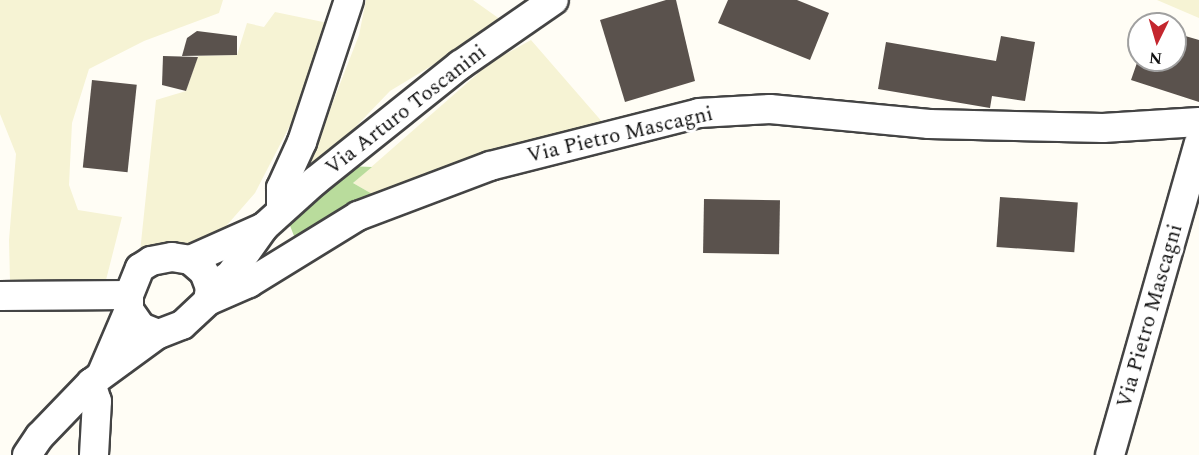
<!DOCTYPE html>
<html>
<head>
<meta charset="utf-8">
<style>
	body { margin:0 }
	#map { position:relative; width:1199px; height:455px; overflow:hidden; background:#fffdf5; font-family:Spectral,serif }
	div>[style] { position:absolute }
	.farmland>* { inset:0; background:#f6f3d4 }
	.forest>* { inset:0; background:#b9dc9c }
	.building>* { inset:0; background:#5a524d; transform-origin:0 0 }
	.roads { filter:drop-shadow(2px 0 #444) drop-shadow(-2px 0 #444) drop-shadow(0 2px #444) drop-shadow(0 -2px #444) }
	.minor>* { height:28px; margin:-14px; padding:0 14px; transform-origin:14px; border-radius:14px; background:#fff }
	span { translate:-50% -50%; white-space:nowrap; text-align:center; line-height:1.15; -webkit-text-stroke:6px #fff; paint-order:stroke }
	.street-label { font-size:21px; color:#111 }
	.north { position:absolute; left:1127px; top:12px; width:60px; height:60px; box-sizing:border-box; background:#fff; border:2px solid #a0a0a0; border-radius:50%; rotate:185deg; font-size:16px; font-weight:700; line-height:24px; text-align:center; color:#111 }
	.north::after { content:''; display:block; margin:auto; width:21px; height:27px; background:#c4262e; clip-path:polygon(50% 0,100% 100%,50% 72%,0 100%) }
</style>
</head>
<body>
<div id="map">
	<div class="farmland">
		<i style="clip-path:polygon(0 0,223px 0,219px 13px,144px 41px,89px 69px,72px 123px,69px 185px,78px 210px,122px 217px,105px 284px,10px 281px,9px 240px,16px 154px,0 114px)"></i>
		<i style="clip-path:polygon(366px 0,473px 0,504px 22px,390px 91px,318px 166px,310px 161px,359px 35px)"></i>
		<i style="clip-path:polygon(1157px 0,1199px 0,1199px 18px)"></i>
		<i style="clip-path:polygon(275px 12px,328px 23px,300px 106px,255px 193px,214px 240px,190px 250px,140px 252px,156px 100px,186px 91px,198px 56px,237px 55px,247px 23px,264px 27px)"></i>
		<i style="clip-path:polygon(531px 40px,604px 124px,483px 153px,374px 195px,353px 183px,491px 62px)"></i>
	</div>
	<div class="forest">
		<i style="clip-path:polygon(347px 166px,372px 167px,353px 183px,374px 195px,296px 241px,287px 218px)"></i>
	</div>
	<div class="building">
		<i style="clip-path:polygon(666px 0,676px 0,695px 81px,625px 102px,600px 20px)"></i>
		<i style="clip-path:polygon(728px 0,797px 0,829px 13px,810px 60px,718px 23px)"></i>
		<i style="clip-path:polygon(197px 31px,237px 36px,237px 55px,182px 56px,187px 38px)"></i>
		<i style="clip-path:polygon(1175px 33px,1199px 40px,1199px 102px,1131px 80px,1139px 57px,1139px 60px,1175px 60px)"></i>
		<i style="clip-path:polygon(1001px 36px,1035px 42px,1025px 101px,992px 96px,990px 108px,878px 89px,886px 42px,996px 61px)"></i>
		<i style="clip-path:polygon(163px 56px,198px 57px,186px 91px,162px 85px)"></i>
		<i style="left:92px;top:80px;width:45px;height:88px;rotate:6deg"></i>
		<i style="left:1000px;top:197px;width:78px;height:50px;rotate:4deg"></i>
		<i style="left:704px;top:199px;width:76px;height:54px;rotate:1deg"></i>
	</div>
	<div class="roads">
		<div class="minor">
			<i style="left:281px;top:210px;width:22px;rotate:-90deg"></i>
			<i style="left:281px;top:188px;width:51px;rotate:-65.5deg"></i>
			<i style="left:302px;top:142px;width:150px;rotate:-71.7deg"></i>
			<i style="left:172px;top:257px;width:18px;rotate:9deg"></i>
			<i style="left:190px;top:260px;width:18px;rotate:41deg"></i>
			<i style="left:204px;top:272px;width:17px;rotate:69deg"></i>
			<i style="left:210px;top:288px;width:13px;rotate:99deg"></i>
			<i style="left:208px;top:301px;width:35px;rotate:137deg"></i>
			<i style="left:182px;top:325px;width:26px;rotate:159deg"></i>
			<i style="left:158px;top:334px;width:18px;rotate:-158deg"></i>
			<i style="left:141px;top:327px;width:21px;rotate:-125deg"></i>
			<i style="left:129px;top:310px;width:15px;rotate:-90deg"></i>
			<i style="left:129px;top:295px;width:29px;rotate:-68deg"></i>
			<i style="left:140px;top:268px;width:13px;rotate:-32deg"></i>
			<i style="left:151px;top:261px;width:21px;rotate:-11deg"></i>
			<i style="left:190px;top:260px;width:81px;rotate:-24deg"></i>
			<i style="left:210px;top:288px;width:24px;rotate:-33deg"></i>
			<i style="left:230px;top:275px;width:59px;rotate:-54.7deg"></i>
			<i style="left:264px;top:227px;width:69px;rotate:-42deg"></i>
			<i style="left:315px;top:181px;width:186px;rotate:-38.7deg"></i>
			<i style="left:460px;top:65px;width:114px;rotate:-34.7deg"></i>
			<i style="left:0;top:296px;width:129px;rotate:-0.4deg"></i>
			<i style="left:208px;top:301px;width:45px;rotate:-23.7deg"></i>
			<i style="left:249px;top:283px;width:128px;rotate:-31.6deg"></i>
			<i style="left:358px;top:216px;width:141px;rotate:-20.7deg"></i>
			<i style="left:490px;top:166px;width:216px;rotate:-14.2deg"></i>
			<i style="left:699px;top:113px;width:71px;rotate:-3.2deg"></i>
			<i style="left:770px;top:109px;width:160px;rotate:5.4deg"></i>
			<i style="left:929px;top:124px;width:174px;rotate:1.3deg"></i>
			<i style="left:1103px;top:128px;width:96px;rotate:-3.6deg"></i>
			<i style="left:102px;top:373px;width:69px;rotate:-66.8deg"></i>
			<i style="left:91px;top:383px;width:19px;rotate:72deg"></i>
			<i style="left:97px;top:401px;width:54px;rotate:93.2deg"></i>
			<i style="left:27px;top:455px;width:23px;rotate:-56deg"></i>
			<i style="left:40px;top:436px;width:74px;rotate:-46.1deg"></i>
			<i style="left:91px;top:383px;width:83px;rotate:-36.2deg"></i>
			<i style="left:1110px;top:455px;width:324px;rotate:-74.1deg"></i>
		</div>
	</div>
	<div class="street-label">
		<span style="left:406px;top:110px;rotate:-38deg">Via Arturo Toscanini</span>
		<span style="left:620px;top:135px;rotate:-13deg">Via Pietro Mascagni</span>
		<span style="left:1150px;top:316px;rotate:-74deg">Via Pietro Mascagni</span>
	</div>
	<div class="north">N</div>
</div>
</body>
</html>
